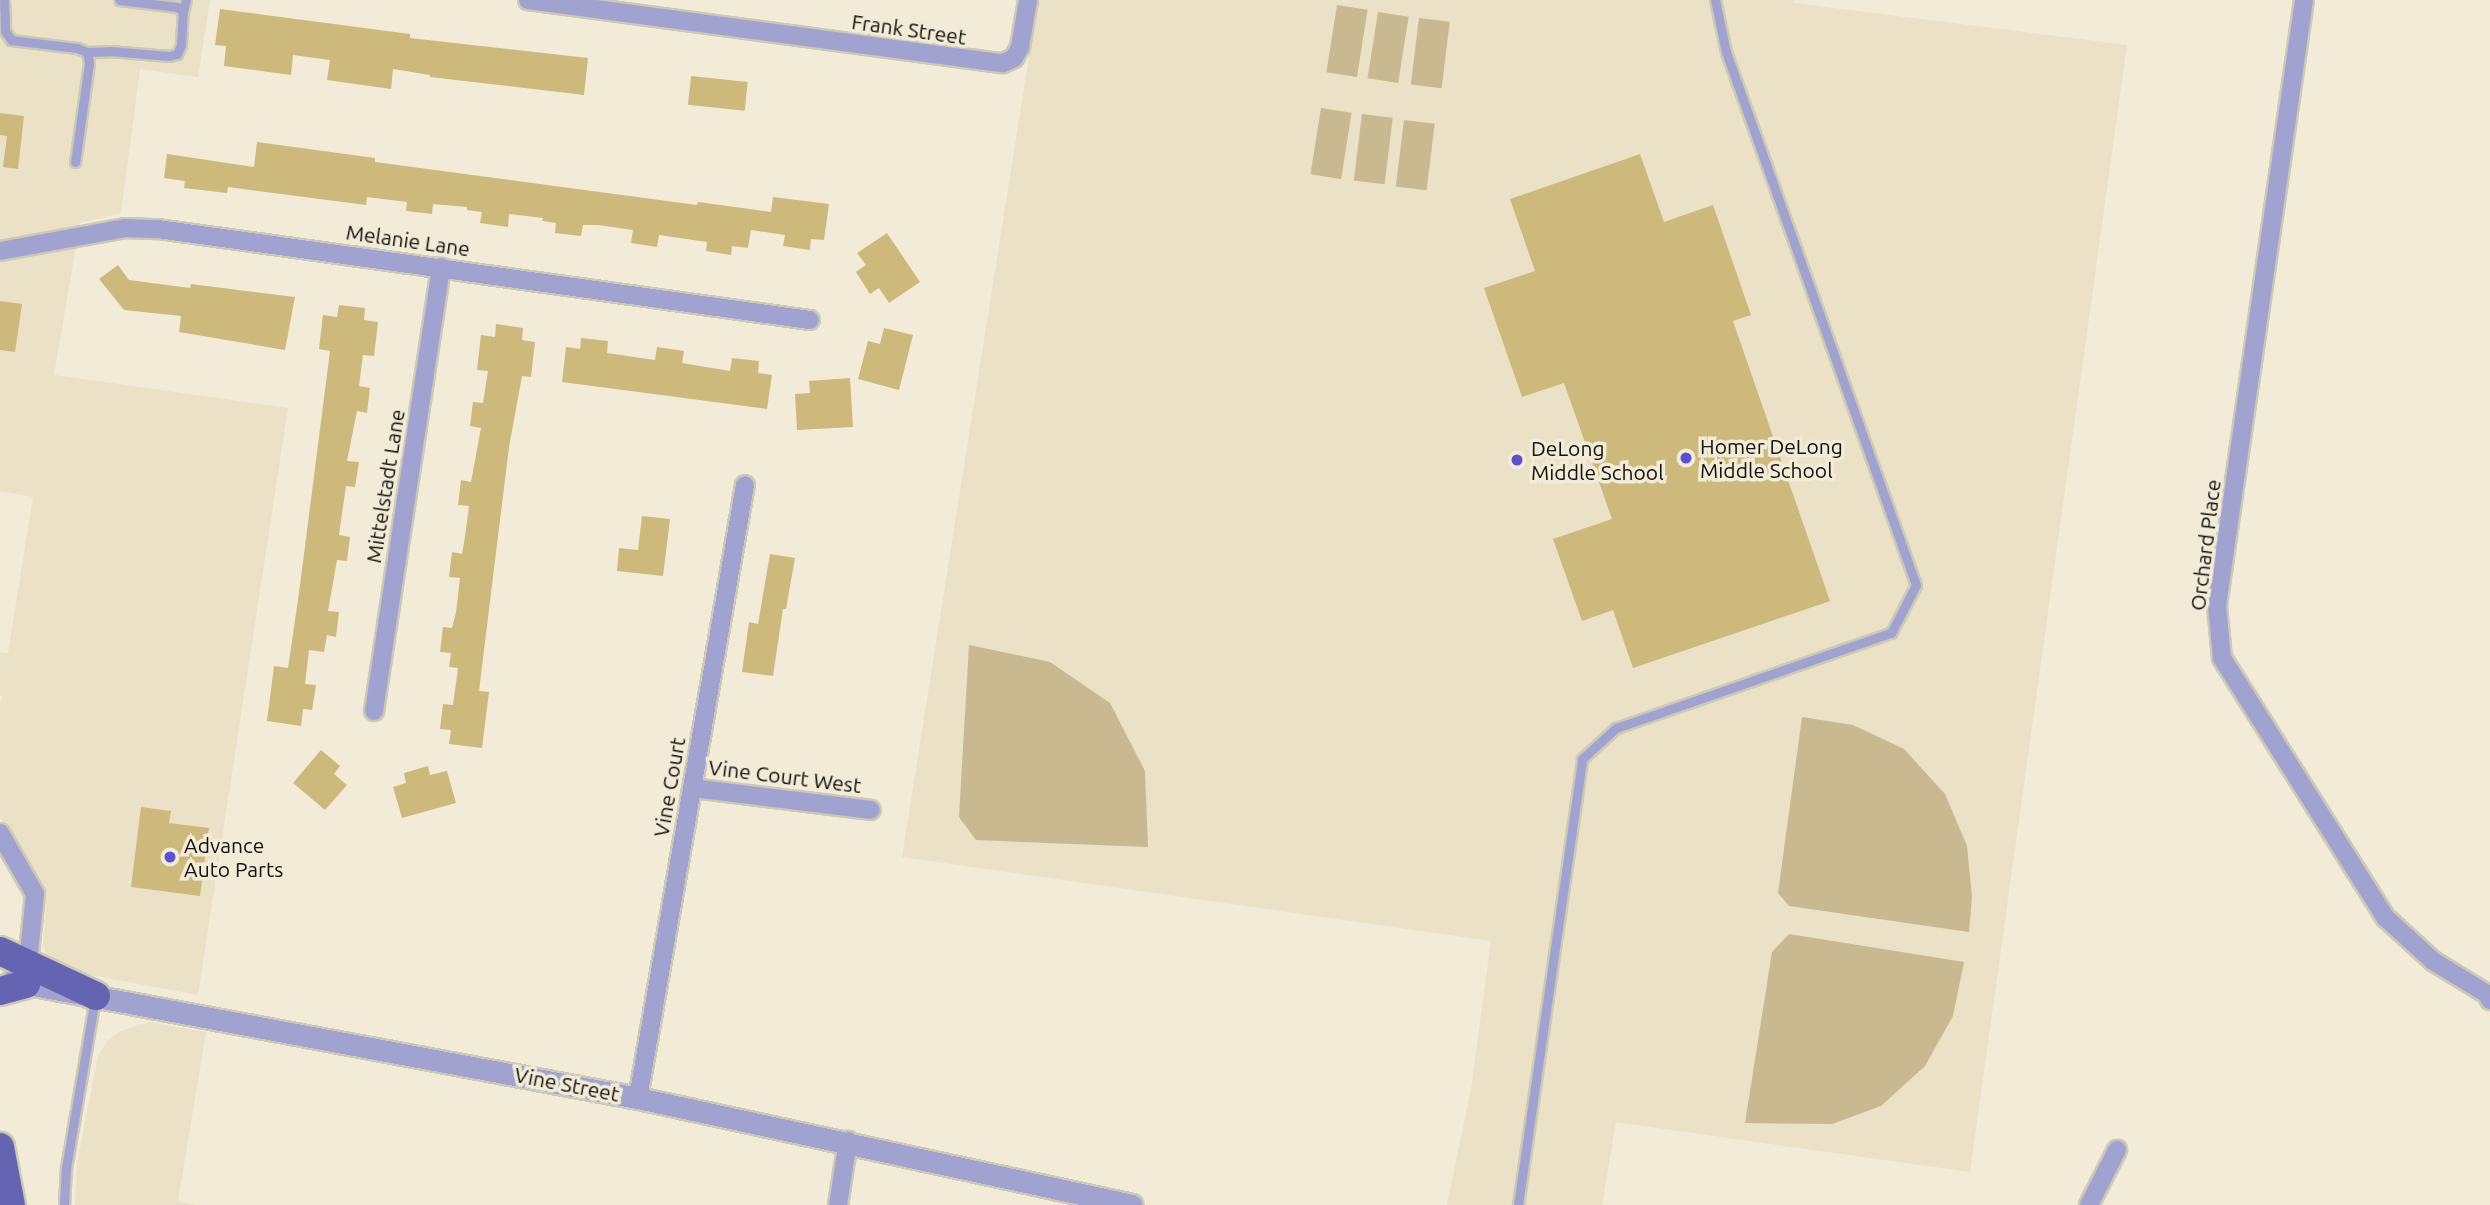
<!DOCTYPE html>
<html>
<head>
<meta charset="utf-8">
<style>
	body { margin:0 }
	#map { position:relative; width:2490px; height:1205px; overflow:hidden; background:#f1ebd8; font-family:Ubuntu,sans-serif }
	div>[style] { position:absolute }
	.built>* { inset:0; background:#eae1c6 }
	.green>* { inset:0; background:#c8b990; transform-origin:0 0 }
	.building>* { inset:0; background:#ceb97d; transform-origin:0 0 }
	.roads { filter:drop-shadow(2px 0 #cdc8b7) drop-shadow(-2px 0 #cdc8b7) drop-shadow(0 2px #cdc8b7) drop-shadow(0 -2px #cdc8b7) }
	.service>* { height:9px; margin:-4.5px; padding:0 4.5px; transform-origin:4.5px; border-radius:4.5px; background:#a0a3cf }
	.minor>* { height:18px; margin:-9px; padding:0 9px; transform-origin:9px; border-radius:9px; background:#a0a3cf }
	.tertiary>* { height:21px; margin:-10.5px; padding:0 10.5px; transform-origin:10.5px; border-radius:10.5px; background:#a0a3cf }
	.primary>* { height:28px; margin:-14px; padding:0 14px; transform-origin:14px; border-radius:14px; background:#6564b2 }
	.dots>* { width:19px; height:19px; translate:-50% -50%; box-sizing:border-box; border:4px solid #f1ebd8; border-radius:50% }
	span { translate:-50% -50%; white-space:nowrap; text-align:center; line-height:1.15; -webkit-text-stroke:7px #f1ebd8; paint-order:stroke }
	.street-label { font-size:21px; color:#13110b }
	.poi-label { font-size:21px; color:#13110b }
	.left { translate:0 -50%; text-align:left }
</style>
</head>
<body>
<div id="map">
	<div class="built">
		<i style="clip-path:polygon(0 0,210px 0,198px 77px,140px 69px,121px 213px,80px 223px,54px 375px,288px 408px,198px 995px,64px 970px,47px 958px,43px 943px,46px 904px,43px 884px,0 818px,0 702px,3px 698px,0 694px,0 652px,8px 653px,33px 497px,0 491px)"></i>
		<i style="clip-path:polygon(1038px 0,1794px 0,1794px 3px,2127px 45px,1970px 1172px,1616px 1122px,1602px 1205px,1447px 1205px,1471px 1089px,1491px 941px,902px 857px)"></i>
		<i style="clip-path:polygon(149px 1022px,206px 1032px,178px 1201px,197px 1205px,75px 1205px,77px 1164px,98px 1056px,107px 1041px,121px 1031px)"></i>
	</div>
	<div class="green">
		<i style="left:1337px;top:5px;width:31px;height:68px;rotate:9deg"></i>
		<i style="left:1378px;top:12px;width:31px;height:67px;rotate:9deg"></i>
		<i style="left:1419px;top:18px;width:31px;height:67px;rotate:7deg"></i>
		<i style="left:1321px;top:108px;width:31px;height:67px;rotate:9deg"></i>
		<i style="left:1362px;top:114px;width:31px;height:67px;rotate:7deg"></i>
		<i style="left:1404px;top:120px;width:31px;height:67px;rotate:7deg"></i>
		<i style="clip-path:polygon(969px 645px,1050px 662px,1110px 703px,1145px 771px,1148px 847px,976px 840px,959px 817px)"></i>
		<i style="clip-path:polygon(1802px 717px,1853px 725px,1904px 749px,1945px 794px,1967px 846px,1972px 897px,1969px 932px,1789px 906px,1778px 893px)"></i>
		<i style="clip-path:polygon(1789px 934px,1964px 962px,1953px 1016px,1925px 1066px,1881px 1106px,1832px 1124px,1745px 1123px,1772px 952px)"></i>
	</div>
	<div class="building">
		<i style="clip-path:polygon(220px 9px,410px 34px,410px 38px,588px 58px,584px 95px,430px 77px,430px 75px,393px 69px,391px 89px,327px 80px,330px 60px,293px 55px,291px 75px,224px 66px,226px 46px,215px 45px)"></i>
		<i style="left:691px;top:76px;width:57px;height:29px;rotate:6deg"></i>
		<i style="clip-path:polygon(0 113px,24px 116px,18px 169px,3px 167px,7px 136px,0 135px)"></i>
		<i style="clip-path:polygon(257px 142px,375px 158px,375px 162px,697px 205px,698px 202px,771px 212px,773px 197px,829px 204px,824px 240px,811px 239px,810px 250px,783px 246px,785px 235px,751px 230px,748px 248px,732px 246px,731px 255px,706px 251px,707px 242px,659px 235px,657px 247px,631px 243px,633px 230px,598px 225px,583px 225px,581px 236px,555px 233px,556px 223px,542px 221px,543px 218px,509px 214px,508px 227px,480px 223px,482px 212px,467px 210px,467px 207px,433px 204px,432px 214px,406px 211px,407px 202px,367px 197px,366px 205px,228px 187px,227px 193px,184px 188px,185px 181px,164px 178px,167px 154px,254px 167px)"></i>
		<i style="clip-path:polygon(1640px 154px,1664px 222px,1713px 205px,1751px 315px,1733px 321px,1830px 601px,1633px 668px,1613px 610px,1582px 621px,1553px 539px,1612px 519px,1564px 383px,1522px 397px,1484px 288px,1535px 271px,1510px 199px)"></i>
		<i style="clip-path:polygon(887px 233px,920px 282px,889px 303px,879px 288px,870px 294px,856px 272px,866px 265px,857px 253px)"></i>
		<i style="clip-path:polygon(118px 265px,129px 280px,190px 288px,191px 284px,295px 297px,285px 350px,179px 332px,181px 316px,124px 310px,99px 279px)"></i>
		<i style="clip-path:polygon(0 301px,22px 304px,15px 352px,0 350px)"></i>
		<i style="clip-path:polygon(339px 305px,365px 308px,364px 320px,378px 322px,374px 356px,363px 355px,359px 386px,370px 388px,367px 413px,357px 411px,347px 461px,359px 462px,355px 487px,346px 486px,339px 535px,350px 537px,347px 561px,337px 560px,328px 611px,339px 612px,336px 637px,327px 635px,324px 652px,309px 650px,305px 684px,316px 685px,312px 710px,303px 709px,301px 726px,267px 721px,274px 666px,288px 668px,299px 593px,330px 351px,319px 349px,323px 315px,337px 317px)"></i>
		<i style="clip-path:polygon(496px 324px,523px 328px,522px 340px,535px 342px,531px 377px,522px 376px,509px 447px,479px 691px,489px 692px,482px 748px,449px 744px,451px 730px,440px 729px,443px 704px,453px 705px,458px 668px,449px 667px,451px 653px,440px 652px,443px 627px,452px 628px,456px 612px,460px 578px,449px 577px,452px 552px,462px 554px,465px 537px,469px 506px,458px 505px,461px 480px,471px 482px,481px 428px,470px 426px,473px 402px,483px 403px,488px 371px,477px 370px,481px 335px,495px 337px)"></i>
		<i style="clip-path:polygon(884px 328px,913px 335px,899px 390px,858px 379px,868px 341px,880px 344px)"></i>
		<i style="clip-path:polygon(581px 338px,608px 341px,607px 353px,655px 360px,657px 347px,684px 351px,682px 363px,730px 371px,732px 358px,759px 361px,758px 373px,772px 375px,767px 409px,562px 382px,566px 347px,580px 349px)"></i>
		<i style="clip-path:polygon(850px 378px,853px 427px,797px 430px,795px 394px,810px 393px,809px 381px)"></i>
		<i style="clip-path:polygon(642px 516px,670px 519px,663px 576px,617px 571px,619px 548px,638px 550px)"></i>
		<i style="clip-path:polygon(770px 554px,795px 558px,786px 609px,783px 609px,773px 676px,742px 672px,749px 622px,758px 624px)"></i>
		<i style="clip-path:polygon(321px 750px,340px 766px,334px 774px,347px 785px,325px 810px,293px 783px)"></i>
		<i style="clip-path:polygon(428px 766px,430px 775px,447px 771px,456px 803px,402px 818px,393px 787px,406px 783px,404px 773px)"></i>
		<i style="clip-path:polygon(141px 807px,171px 811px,169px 823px,209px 828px,200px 896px,131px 887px)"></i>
	</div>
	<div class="roads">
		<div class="service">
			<i style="left:4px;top:0;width:31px;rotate:88deg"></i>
			<i style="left:5px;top:31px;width:11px;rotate:56deg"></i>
			<i style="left:11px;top:40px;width:66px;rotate:6.9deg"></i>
			<i style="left:77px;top:48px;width:11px;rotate:22deg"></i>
			<i style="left:87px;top:52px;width:11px;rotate:80deg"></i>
			<i style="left:89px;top:63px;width:100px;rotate:98deg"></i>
			<i style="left:183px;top:11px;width:11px;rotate:-75deg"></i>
			<i style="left:87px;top:52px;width:23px;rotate:-2deg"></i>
			<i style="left:110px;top:51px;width:59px;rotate:4.8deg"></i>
			<i style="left:169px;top:56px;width:8px;rotate:-14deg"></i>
			<i style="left:177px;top:54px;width:10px;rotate:-66deg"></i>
			<i style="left:181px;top:45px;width:34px;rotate:-87deg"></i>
			<i style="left:183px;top:11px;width:7px;rotate:-146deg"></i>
			<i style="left:177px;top:7px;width:58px;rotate:-173.1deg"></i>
			<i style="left:64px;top:1205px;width:37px;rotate:-87deg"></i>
			<i style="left:66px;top:1168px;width:172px;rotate:-80.3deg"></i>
			<i style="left:1518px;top:1205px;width:451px;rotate:-81.8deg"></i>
			<i style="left:1582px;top:759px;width:46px;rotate:-42.4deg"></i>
			<i style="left:1616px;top:728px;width:291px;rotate:-19.1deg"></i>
			<i style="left:1891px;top:633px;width:54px;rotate:-62.5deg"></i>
			<i style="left:1916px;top:585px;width:566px;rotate:-109.62deg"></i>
			<i style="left:1726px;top:52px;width:53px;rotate:-101.9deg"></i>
		</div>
		<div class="minor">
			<i style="left:528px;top:0;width:479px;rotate:7.6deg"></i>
			<i style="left:1003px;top:63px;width:12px;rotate:-24deg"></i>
			<i style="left:1014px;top:58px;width:13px;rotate:-61deg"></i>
			<i style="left:1020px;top:47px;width:48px;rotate:-80.3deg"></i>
			<i style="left:2304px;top:0;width:612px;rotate:98.17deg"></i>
			<i style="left:2217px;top:606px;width:52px;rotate:84.5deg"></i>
			<i style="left:2222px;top:658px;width:307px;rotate:57.8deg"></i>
			<i style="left:2386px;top:918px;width:64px;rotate:42.5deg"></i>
			<i style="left:2433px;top:961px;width:63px;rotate:31.4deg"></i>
			<i style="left:2487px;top:994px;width:7px;rotate:63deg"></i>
			<i style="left:0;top:251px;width:127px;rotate:-10.4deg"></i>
			<i style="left:125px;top:228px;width:33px;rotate:2deg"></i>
			<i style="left:158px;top:229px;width:658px;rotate:7.95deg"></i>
			<i style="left:374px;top:711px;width:449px;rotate:-81.4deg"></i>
			<i style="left:692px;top:788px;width:180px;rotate:7deg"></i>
			<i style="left:0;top:833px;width:70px;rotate:60.2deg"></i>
			<i style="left:35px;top:894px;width:79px;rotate:95.8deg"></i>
			<i style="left:638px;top:1098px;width:622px;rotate:-80.1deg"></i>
			<i style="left:838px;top:1205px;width:65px;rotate:-81.1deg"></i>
			<i style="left:2089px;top:1205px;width:62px;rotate:-63deg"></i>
		</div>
		<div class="tertiary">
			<i style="left:12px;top:981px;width:637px;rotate:10.59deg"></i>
			<i style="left:638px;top:1098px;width:505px;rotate:12.22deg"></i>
		</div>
		<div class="primary">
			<i style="left:0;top:951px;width:106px;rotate:25.1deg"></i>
			<i style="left:0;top:991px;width:27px;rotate:-15deg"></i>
			<i style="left:0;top:1147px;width:59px;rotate:79.3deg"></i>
		</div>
	</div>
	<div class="dots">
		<i style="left:1686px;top:458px;background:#5c51ca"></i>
		<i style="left:1517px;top:460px;background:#5c51ca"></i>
		<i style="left:170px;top:857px;background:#5c51ca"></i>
	</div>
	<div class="street-label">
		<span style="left:909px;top:29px;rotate:8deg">Frank Street</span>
		<span style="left:408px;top:240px;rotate:8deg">Melanie Lane</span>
		<span style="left:385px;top:486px;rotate:-81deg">Mittelstadt Lane</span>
		<span style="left:2205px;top:545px;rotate:-83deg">Orchard Place</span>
		<span style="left:785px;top:776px;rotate:7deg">Vine Court West</span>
		<span style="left:669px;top:787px;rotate:-80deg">Vine Court</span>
		<span style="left:567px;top:1084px;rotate:11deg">Vine Street</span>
	</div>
	<div class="poi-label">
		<span class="left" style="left:1700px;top:458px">Homer DeLong<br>Middle School</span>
		<span class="left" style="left:1531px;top:460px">DeLong<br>Middle School</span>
		<span class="left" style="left:184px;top:857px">Advance<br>Auto Parts</span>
	</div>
</div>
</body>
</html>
